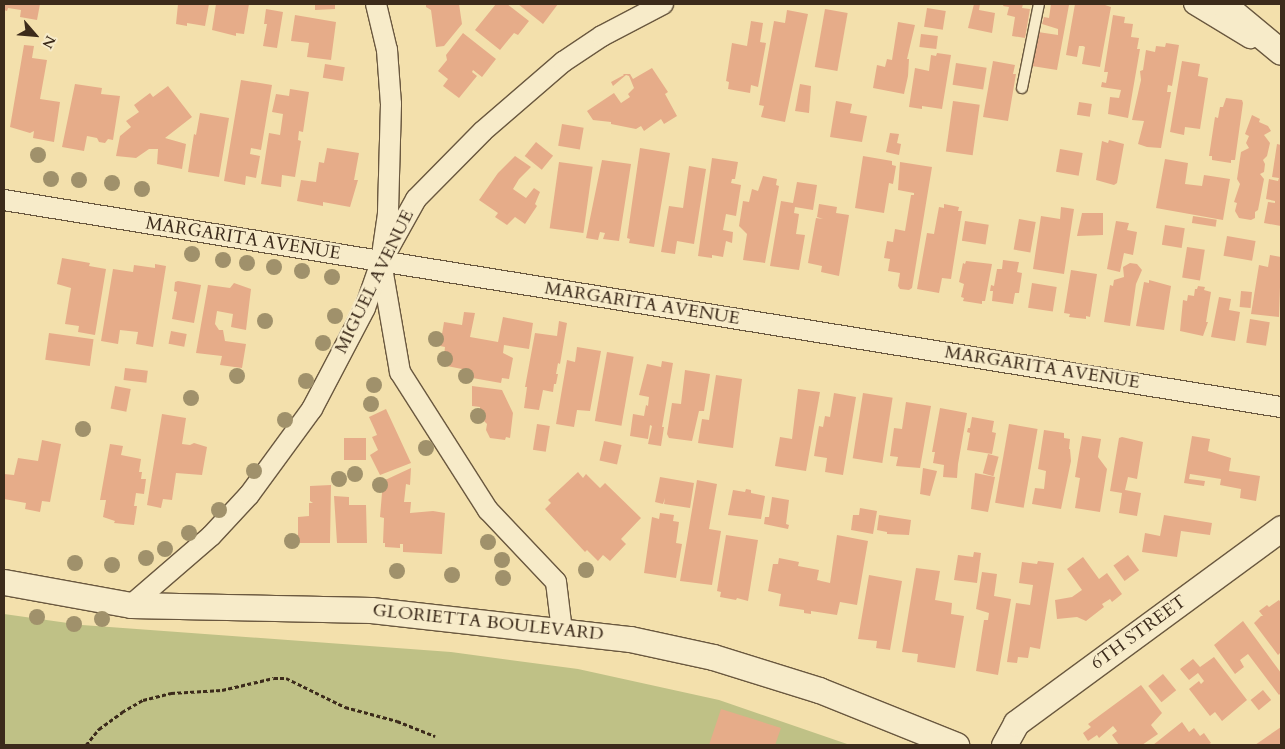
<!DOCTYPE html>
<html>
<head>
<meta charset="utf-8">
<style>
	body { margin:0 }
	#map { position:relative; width:1285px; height:749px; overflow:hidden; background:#f3e0ac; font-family:Cardo,serif }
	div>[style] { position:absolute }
	.green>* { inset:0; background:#bfc186 }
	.building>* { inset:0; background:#e6ac89; transform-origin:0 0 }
	.path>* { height:3px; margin-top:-1.5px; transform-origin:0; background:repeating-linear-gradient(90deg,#3c2b1b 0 4px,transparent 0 6.5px) }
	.roads { filter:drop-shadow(1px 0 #6a583f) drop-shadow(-1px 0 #6a583f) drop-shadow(0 1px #6a583f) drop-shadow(0 -1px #6a583f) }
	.service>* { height:10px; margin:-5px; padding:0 5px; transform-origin:5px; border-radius:5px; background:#f7ebc9 }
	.minor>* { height:20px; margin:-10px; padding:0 10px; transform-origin:10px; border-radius:10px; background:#f7ebc9 }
	.tertiary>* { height:25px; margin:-12.5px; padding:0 12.5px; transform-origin:12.5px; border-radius:12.5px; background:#f7ebc9 }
	.trees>* { width:16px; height:16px; margin:-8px; border-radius:50%; background:#a0916b }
	span { translate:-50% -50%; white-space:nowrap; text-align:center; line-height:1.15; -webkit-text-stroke:5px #f7ebc9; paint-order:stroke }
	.street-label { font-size:18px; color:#3c2b1b }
	.frame { position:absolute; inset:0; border:5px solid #3c2b1b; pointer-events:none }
	.north { position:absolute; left:10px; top:10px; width:50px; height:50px; -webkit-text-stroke:4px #f7ebc9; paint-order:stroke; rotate:117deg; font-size:14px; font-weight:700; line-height:20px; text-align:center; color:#3c2b1b }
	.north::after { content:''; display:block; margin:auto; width:18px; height:22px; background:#3c2b1b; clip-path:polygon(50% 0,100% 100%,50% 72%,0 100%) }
</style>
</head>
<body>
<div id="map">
	<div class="green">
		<i style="clip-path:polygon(4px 614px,82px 625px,451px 652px,578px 669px,719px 700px,850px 745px,4px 745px)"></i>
	</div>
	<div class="building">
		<i style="clip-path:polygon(4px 4px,40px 4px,37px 20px,20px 17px,21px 10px,8px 8px,7px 11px,4px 10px)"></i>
		<i style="clip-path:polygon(178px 4px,209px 4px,205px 26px,187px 23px,187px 26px,176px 24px)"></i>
		<i style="clip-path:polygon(216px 4px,249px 4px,244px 34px,236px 33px,236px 36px,212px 30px)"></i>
		<i style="clip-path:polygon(315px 4px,335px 4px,335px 9px,315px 10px)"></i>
		<i style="clip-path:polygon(426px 4px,459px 4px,462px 24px,444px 46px,436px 47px,431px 10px,426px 7px)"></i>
		<i style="clip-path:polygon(496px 4px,507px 4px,529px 21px,518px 35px,514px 33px,500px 50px,475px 30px)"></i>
		<i style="clip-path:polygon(518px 4px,558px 4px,543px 24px)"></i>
		<i style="clip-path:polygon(974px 4px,980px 4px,979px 10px,995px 13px,992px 33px,968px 28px)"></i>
		<i style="clip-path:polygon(1004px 4px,1023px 4px,1022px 8px,1030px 9px,1025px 38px,1012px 36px,1015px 17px,1007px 15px,1009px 7px,1003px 6px)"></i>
		<i style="clip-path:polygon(1051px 4px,1069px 5px,1057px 70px,1032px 66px,1038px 32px,1058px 35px,1058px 29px,1042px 24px,1044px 17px,1049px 18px)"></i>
		<i style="clip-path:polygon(1075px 4px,1102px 4px,1111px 7px,1100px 67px,1082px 64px,1085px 47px,1083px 46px,1079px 46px,1077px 57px,1066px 55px)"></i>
		<i style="left:927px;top:8px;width:19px;height:19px;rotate:9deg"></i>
		<i style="clip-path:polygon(266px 9px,283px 12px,277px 48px,263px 46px,267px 24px,264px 24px)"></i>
		<i style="left:825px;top:9px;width:23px;height:59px;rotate:10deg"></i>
		<i style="clip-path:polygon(787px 10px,808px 14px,785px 122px,761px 117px,764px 106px,759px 105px,774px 21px,785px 23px)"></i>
		<i style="clip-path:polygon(295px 15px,336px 22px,331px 60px,307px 57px,309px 43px,291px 41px)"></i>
		<i style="clip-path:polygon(1113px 15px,1125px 17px,1124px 23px,1133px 24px,1131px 37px,1139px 38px,1137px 49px,1140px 49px,1128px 118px,1108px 114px,1110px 97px,1119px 98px,1121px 90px,1101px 87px,1102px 82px,1106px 83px,1108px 72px,1104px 72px)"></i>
		<i style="clip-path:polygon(751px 21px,763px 23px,760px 42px,766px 43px,758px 87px,751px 85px,750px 93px,728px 89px,729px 82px,726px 81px,732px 43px,747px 46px)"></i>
		<i style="clip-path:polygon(898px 22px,915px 25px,907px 59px,909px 59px,908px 76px,904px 94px,873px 88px,877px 65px,885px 67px,887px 59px,892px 60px)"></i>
		<i style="clip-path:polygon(463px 33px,496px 59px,482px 77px,473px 70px,472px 72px,477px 76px,459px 98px,443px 86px,448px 79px,438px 71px,447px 60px,446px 55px)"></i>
		<i style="left:921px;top:34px;width:17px;height:13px;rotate:7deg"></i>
		<i style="clip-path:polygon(1166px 43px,1179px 45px,1172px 86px,1168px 85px,1167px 92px,1171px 92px,1161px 148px,1147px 147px,1138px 144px,1144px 121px,1132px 120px,1141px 80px,1140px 71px,1143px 70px,1146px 50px,1155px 52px,1156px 46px,1165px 47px)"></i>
		<i style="clip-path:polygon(24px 45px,34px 46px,32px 58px,47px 60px,40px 99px,60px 102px,54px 142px,33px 138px,34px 131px,30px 133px,10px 127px)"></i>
		<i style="clip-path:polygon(937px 53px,951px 55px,942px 109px,922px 106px,922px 109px,909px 107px,915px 68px,929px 71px,931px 55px,936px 56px)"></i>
		<i style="clip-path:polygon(993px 61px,1015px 65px,1013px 74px,1016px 74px,1008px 121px,983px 117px)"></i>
		<i style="clip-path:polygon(1182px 61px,1200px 64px,1198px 76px,1208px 78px,1200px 129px,1185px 127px,1184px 135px,1170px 132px)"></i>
		<i style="left:956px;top:63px;width:31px;height:22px;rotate:9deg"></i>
		<i style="left:325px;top:64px;width:20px;height:14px;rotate:9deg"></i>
		<i style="clip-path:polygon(652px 68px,668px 92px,665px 94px,677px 116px,664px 124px,661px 119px,644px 131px,641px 126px,636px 129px,611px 124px,611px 122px,593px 120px,587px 111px,614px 93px,621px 103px,630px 97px,628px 94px,634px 88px,629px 76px,626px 75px,613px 86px,611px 82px,624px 75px,623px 74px,630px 74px,633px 79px)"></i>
		<i style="clip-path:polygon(241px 80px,272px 85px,261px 150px,251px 148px,250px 154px,260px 156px,256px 178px,246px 176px,245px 185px,224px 181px)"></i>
		<i style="clip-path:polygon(75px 84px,102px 88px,101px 94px,120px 96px,113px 140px,108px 139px,105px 143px,99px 142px,97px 138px,87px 136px,84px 151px,62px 147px)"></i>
		<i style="clip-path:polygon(800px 84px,811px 86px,809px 113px,795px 111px)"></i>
		<i style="clip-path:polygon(168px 86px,192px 117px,165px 138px,186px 144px,182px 169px,157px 164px,158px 149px,149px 149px,136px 158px,116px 156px,120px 136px,131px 127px,126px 121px,139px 112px,134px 105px,150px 93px,153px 97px)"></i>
		<i style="clip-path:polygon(290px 89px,309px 92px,303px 132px,299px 131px,298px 140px,301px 141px,295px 177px,282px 175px,281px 187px,261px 184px,269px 133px,280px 135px,283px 114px,272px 112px,276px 94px,289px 96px)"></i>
		<i style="clip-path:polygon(1226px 98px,1242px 100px,1243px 103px,1235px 160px,1231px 160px,1231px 163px,1212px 160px,1212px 156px,1209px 156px,1215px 117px,1218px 118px,1220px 107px,1223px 107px)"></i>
		<i style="clip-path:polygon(836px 101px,852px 104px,850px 113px,867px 116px,862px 142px,830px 137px)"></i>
		<i style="left:953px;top:101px;width:27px;height:51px;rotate:8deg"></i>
		<i style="left:1079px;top:102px;width:13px;height:13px;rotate:9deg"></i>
		<i style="clip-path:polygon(200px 113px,229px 118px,219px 177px,188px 172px,194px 134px,196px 135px)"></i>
		<i style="clip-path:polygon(1252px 115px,1260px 119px,1259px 122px,1268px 126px,1271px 131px,1264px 135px,1270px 143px,1267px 156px,1263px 160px,1265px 164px,1264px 172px,1260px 174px,1264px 179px,1258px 210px,1255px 212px,1255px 218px,1251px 220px,1239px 218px,1235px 211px,1237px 203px,1234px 202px,1240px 184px,1237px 179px,1241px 152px,1249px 148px,1246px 143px,1249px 136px,1245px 134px)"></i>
		<i style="left:562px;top:124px;width:22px;height:22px;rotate:10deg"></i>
		<i style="clip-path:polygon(890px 133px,899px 134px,897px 143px,901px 144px,899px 155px,886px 152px)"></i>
		<i style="clip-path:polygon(1109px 140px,1124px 144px,1117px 183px,1114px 185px,1096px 180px,1102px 141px,1108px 143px)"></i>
		<i style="left:536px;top:142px;width:22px;height:18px;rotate:39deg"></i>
		<i style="clip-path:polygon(1277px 144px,1281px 145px,1281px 226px,1264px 223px,1268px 202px,1275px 203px,1275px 201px,1266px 199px,1269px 179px,1278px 181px,1279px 178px,1272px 177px)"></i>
		<i style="clip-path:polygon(327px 148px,359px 153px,354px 180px,358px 180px,350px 207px,323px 202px,323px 206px,297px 201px,301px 180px,316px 182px,319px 162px,324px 163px)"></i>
		<i style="clip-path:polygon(640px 148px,670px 153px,654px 247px,629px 243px,630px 239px,627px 238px)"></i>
		<i style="left:1060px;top:149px;width:23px;height:23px;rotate:10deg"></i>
		<i style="clip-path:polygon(515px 156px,531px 167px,519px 179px,513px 189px,526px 198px,534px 188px,540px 192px,535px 204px,537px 206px,525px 224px,515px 217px,507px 225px,495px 217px,498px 213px,479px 200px,498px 173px)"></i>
		<i style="clip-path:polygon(863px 156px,892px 161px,892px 165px,896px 166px,893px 184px,889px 183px,884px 213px,855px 208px)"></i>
		<i style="clip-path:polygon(712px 158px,738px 162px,735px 179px,732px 179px,731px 183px,741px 185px,736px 216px,726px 214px,723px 230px,733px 232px,732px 243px,726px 241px,723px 257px,712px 255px,712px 258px,698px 256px)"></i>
		<i style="clip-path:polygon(1165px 159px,1188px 163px,1185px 184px,1202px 186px,1204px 175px,1230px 179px,1223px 220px,1156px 208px)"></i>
		<i style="clip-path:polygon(602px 160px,631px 164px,619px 241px,603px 239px,605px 233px,600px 232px,598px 240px,586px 238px)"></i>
		<i style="left:559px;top:162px;width:34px;height:67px;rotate:8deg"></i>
		<i style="clip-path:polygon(900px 162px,932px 167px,912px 288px,909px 290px,900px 289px,898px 286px,900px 273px,888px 271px,890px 259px,884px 258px,887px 241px,893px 242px,895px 229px,905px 231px,911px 195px,914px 195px,914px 193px,898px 190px)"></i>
		<i style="clip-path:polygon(689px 166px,706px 169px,694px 244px,677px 241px,675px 254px,661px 252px,669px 206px,683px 208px)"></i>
		<i style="clip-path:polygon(763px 176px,777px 179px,776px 185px,779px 186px,765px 263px,743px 260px,747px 234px,739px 226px,743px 201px,749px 202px,752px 189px,758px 191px)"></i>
		<i style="clip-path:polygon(797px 182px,817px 185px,813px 210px,795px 207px,794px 213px,799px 214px,796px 234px,805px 235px,799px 270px,770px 266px,781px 201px,793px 203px)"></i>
		<i style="clip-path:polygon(819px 204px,837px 207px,836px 213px,849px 215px,839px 276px,821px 272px,822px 266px,808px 263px,816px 218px,823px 219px,817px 217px)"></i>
		<i style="clip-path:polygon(944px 204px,959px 207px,958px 211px,962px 211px,951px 279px,942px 278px,939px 293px,917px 289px,927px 233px,934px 234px,939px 207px,944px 208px)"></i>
		<i style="clip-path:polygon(1061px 207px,1074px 209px,1064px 274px,1033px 269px,1041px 216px,1060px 219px)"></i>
		<i style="clip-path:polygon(1082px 213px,1103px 213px,1103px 235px,1077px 236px)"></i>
		<i style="left:1193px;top:216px;width:24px;height:7px;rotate:9deg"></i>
		<i style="left:1019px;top:219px;width:17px;height:31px;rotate:10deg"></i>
		<i style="left:965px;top:221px;width:24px;height:20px;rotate:9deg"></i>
		<i style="clip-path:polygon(1116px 221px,1129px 223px,1127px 230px,1137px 232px,1133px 255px,1124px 253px,1120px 272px,1107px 269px)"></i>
		<i style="left:1165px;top:225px;width:20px;height:20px;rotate:9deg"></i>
		<i style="left:1227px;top:236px;width:29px;height:20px;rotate:10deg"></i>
		<i style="left:1187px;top:247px;width:18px;height:31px;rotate:9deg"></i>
		<i style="clip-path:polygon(1270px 255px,1281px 257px,1279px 317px,1251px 314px,1259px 265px,1268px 267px)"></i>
		<i style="clip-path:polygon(62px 258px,90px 263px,89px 266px,106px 269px,95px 335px,78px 332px,79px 326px,65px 324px,71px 288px,57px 284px)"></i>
		<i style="clip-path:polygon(1003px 260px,1019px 262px,1017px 272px,1022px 273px,1019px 293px,1015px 293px,1013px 304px,992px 301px,993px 291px,990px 291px,991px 285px,994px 286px,997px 269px,1002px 269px)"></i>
		<i style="clip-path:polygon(966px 261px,992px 264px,985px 301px,982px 301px,982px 304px,963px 301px,964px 298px,961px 297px,964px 284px,959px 282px,963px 263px,965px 264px)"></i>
		<i style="clip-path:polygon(1130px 263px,1137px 264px,1142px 270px,1136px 284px,1130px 326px,1104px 322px,1110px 285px,1113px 286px,1114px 280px,1124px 277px,1123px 267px)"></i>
		<i style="clip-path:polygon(155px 264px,166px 266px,153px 347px,136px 344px,138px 332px,120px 330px,118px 344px,101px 341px,113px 269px,133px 272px,134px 265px,155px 268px)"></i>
		<i style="clip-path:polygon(1071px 270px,1097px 274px,1090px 317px,1086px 316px,1086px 319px,1069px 317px,1070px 314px,1064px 313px)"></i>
		<i style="clip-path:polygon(1149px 280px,1171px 286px,1164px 330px,1136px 326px,1144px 282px,1149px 283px)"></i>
		<i style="clip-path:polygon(178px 281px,201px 285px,194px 323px,172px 319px,177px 292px,174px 291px,175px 282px)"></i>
		<i style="clip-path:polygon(234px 283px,251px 289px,246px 330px,231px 327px,233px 314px,217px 311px,215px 324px,219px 330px,223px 330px,225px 341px,246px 344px,242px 368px,220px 365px,222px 356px,196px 353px,208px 285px,230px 288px)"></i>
		<i style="left:1032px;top:283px;width:25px;height:25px;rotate:9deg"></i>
		<i style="clip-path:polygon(1198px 286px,1205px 287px,1204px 290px,1211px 292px,1206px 322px,1208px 322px,1203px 336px,1180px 331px,1183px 300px,1187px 301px,1188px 295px,1194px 296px,1195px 289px,1197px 289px)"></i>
		<i style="left:1241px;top:291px;width:11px;height:16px;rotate:5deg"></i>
		<i style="clip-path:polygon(1219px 297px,1231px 299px,1229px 310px,1240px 312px,1235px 341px,1211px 337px)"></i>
		<i style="clip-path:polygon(464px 312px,475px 313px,470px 337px,498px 342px,503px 317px,533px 323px,529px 349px,504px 345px,503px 353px,513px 358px,509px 379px,502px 378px,501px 383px,461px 376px,462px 369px,447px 366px,449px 357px,444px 356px,445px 347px,440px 346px,444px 322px,462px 325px)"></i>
		<i style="left:1250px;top:319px;width:20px;height:24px;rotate:9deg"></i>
		<i style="clip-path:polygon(559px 321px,567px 323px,560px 364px,558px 363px,556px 374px,558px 374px,556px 384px,554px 384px,553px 392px,543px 390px,539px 410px,524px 408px,527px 387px,525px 387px,535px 333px,557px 336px)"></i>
		<i style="left:171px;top:331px;width:16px;height:13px;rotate:11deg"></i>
		<i style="left:49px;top:333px;width:45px;height:27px;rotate:8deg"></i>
		<i style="clip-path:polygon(577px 347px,601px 351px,590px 411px,577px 410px,574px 427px,556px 424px,567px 360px,575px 362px)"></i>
		<i style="left:607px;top:352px;width:27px;height:70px;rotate:10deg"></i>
		<i style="clip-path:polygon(662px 361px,673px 363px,662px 427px,664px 427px,661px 446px,648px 444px,652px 426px,650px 425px,648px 439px,630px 436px,633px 414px,644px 416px,646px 405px,648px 406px,649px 397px,639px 395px,647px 364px,661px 367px)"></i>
		<i style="left:125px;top:368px;width:23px;height:12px;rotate:7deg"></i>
		<i style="clip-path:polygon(685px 370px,710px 374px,704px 411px,699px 411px,692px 441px,669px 438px,667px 434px,672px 403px,681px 404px)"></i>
		<i style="clip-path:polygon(716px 375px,742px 379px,733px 448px,698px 443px,702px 419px,709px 420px)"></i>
		<i style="left:115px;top:386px;width:16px;height:23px;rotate:11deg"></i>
		<i style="clip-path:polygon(472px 386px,502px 390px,513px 413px,510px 438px,506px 437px,505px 440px,490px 438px,486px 430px,487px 424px,483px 420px,484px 412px,480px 411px,480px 407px,472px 406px)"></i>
		<i style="clip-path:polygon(798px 389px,820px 392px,806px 471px,775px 466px,780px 437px,792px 439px)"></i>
		<i style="clip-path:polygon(834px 393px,856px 397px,843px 475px,825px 472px,827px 458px,814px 456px,819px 426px,823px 427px,825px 416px,830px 417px)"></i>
		<i style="left:863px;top:393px;width:30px;height:66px;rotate:9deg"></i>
		<i style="clip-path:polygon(906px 402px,931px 406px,920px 468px,896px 466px,898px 457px,890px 456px,894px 428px,902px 429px)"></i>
		<i style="clip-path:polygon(940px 408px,967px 413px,958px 464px,944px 463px,958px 464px,957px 478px,943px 477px,944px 465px,933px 463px,935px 452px,932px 452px)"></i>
		<i style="clip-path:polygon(386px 409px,411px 463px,380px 475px,370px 455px,378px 450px,372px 437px,377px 435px,375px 430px,369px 417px)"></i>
		<i style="clip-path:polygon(162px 414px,186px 418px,182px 444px,190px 445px,194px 443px,207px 447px,202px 475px,176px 473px,172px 500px,163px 499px,161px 508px,147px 505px)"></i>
		<i style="clip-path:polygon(972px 417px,994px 421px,992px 432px,996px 433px,992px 454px,967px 450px,970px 433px,967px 432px,968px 428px,970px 428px)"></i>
		<i style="left:537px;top:424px;width:13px;height:26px;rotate:9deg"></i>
		<i style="left:1009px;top:424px;width:29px;height:80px;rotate:10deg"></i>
		<i style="clip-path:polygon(1044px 430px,1064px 433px,1064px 438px,1070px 439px,1069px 449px,1070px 449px,1071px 461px,1061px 509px,1032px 504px,1035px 488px,1044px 489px,1046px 471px,1038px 469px)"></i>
		<i style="clip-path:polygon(1082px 436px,1101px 439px,1098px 457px,1107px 469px,1100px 512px,1075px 508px,1080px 478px,1075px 477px)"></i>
		<i style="clip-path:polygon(1192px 436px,1210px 439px,1208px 451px,1231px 458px,1229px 471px,1260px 476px,1256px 501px,1240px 498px,1241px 489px,1220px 485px,1221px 479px,1190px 474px,1189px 479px,1205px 481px,1204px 486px,1184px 483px)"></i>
		<i style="clip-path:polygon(1122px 437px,1143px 442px,1137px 479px,1128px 477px,1125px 490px,1141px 493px,1137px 516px,1119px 513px,1122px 493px,1110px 491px,1119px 438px)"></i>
		<i style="left:344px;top:438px;width:22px;height:22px"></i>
		<i style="clip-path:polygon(42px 440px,61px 444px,50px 502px,42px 501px,40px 512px,25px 509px,26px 503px,4px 499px,4px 474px,14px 475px,18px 458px,38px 461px)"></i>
		<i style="left:604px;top:441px;width:18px;height:20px;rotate:13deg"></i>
		<i style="clip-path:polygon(110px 444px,123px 446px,121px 455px,141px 459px,139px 472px,142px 472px,141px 479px,146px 479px,144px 494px,136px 493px,134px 506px,137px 506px,134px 525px,114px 523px,115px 521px,103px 517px,106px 500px,100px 500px)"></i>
		<i style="left:988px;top:454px;width:11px;height:20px;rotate:15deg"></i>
		<i style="clip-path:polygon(411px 468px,410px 485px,406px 484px,404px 502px,411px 502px,410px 513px,433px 511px,445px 513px,442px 554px,403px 552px,403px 544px,400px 544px,400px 548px,385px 547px,385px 543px,383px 543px,384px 518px,380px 517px,383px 481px)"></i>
		<i style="clip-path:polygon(923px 468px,937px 471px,930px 496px,920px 494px)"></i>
		<i style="clip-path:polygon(578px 472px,583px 478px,586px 474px,600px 488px,605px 483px,641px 518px,621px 539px,626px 544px,610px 561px,603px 555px,598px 561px,587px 550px,585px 552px,545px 509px,551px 503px,548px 500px)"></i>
		<i style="clip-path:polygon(975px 473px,995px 477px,988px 512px,971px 509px)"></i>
		<i style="clip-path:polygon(660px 477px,694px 483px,690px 508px,664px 504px,665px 498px,663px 504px,655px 502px)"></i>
		<i style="clip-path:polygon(697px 480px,717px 484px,709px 529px,721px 531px,712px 585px,680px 581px)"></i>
		<i style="clip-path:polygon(331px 485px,330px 543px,298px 543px,298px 517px,309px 516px,309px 503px,313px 503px,310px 501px,310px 486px)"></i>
		<i style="clip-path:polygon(746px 489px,751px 490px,751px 493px,765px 496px,761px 519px,728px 515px,733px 490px,745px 492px)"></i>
		<i style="clip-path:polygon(334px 496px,349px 497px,349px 505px,366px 505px,367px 543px,337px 543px)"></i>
		<i style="clip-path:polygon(772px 497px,789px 500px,786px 524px,789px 525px,788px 529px,764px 524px,765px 517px,769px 517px)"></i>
		<i style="clip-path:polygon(860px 508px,877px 511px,873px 534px,851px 530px,853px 515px,859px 515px)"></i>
		<i style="clip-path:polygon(660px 513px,674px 515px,673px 521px,679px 522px,676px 543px,682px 544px,676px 578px,644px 573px,652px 517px,659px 519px)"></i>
		<i style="clip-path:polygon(879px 515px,911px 520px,909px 535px,887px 534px,887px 532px,877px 530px)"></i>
		<i style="clip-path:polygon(1164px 515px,1212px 523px,1210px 535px,1181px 531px,1177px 557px,1142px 552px,1145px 533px,1160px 536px)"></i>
		<i style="clip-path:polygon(726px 535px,758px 540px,748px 601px,737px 598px,736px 600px,720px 597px,721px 592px,717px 591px)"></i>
		<i style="clip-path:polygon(837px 535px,868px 541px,857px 605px,840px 602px,837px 615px,811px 611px,811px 614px,804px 613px,804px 610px,779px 606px,781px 594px,768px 591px,773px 564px,778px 564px,779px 558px,799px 562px,798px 566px,819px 570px,817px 580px,830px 583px)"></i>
		<i style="clip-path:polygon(974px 552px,981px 553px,977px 583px,954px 580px,958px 555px,973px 557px)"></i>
		<i style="left:1128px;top:555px;width:19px;height:18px;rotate:54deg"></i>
		<i style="clip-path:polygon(1083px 557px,1099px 579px,1107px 573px,1122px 594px,1112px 602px,1110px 599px,1102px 604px,1104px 607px,1086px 621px,1077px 617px,1057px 619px,1055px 600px,1072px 597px,1082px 590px,1067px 569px)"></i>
		<i style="clip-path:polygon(1038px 561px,1054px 563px,1040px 649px,1030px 647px,1028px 658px,1018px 657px,1017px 663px,1007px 662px,1016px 603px,1030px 605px,1033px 585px,1019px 583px,1022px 562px,1037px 564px)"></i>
		<i style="clip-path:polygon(916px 568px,940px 571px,935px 600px,952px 603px,951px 614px,964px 616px,955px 668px,917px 662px,918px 654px,902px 652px)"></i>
		<i style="clip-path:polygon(982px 572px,997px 574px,994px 596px,1011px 599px,998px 675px,976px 671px,984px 620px,988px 620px,989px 613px,976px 609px)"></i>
		<i style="clip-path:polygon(869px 575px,902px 581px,890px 650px,876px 648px,877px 641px,858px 639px)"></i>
		<i style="clip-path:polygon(1279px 600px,1281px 603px,1281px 652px,1278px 655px,1254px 623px,1261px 616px,1263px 616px,1259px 611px,1267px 605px,1269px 607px)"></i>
		<i style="clip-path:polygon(1243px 621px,1281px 673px,1281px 693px,1279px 695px,1248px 654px,1240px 660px,1244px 667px,1235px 674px,1214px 645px)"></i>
		<i style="clip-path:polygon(1214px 657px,1247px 700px,1222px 721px,1215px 712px,1210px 716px,1189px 689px,1199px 681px,1201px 684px,1204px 681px,1198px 673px,1189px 680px,1180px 669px,1193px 659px,1200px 667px)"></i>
		<i style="left:1163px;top:674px;width:21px;height:19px;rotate:51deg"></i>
		<i style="clip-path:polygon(1141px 685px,1162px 713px,1151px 725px,1158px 734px,1142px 745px,1119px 745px,1112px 735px,1117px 731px,1113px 726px,1099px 738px,1097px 735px,1088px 741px,1083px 733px,1091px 727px,1088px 724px)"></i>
		<i style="left:1263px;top:690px;width:13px;height:16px;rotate:51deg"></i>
		<i style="clip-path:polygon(721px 709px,781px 728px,775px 745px,709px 745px)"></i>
		<i style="clip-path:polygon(1182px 722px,1189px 732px,1194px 728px,1200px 736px,1204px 733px,1211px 743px,1208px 745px,1153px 745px)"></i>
		<i style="clip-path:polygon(1281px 727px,1281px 745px,1255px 745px)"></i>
	</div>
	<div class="path">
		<i style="left:86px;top:745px;width:21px;rotate:-51deg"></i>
		<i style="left:99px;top:729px;width:29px;rotate:-36deg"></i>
		<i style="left:122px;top:712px;width:24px;rotate:-30deg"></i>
		<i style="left:143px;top:700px;width:29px;rotate:-14deg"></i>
		<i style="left:171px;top:693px;width:51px;rotate:-3.4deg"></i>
		<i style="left:222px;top:690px;width:53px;rotate:-13deg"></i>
		<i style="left:274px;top:678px;width:12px"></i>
		<i style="left:286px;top:678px;width:66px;rotate:26.2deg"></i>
		<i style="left:345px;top:707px;width:54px;rotate:15.1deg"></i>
		<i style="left:397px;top:721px;width:41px;rotate:21.5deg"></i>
	</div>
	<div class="roads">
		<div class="service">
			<i style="left:1022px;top:88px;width:86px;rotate:-78.6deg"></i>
		</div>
		<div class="minor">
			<i style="left:376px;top:4px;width:47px;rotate:76.6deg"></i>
			<i style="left:387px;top:50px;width:54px;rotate:85.8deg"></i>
			<i style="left:391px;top:104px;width:110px;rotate:91.6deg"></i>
			<i style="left:388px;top:214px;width:49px;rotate:98.3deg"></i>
			<i style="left:381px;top:262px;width:112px;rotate:80.2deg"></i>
			<i style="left:400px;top:372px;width:164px;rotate:57.5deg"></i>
			<i style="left:488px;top:510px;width:99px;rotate:46.6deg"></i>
			<i style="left:556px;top:582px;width:49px;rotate:83deg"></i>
			<i style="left:1194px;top:4px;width:66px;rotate:31.3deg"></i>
			<i style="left:4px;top:200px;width:1294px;rotate:9.21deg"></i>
			<i style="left:131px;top:605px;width:106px;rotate:-40.8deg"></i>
			<i style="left:211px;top:536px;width:56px;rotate:-47.2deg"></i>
			<i style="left:249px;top:495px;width:107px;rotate:-53.8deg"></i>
			<i style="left:312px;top:409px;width:114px;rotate:-62.3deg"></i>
			<i style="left:365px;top:308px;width:49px;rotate:-70.8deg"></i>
			<i style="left:381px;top:262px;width:72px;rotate:-60.9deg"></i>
			<i style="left:416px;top:199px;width:95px;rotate:-45.4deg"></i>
			<i style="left:483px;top:131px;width:106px;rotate:-40.8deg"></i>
			<i style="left:563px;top:62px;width:47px;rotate:-33.7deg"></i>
			<i style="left:602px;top:36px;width:69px;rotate:-27.7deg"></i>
		</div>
		<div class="tertiary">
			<i style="left:1223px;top:4px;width:75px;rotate:39.6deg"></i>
			<i style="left:4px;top:582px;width:129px;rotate:10.3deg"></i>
			<i style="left:131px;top:605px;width:240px;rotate:1.2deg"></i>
			<i style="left:371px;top:610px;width:261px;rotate:6.4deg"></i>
			<i style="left:630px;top:639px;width:85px;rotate:12.2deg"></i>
			<i style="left:713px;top:657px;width:111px;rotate:17.3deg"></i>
			<i style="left:819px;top:690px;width:148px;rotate:21.9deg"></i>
			<i style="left:1004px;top:745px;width:25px;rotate:-61deg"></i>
			<i style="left:1016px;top:723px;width:329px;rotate:-36.3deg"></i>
		</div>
	</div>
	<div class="trees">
		<i style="left:38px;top:155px"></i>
		<i style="left:51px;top:179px"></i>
		<i style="left:79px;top:180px"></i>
		<i style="left:112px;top:183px"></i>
		<i style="left:142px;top:189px"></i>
		<i style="left:192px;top:254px"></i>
		<i style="left:223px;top:260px"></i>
		<i style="left:247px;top:263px"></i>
		<i style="left:274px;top:267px"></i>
		<i style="left:302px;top:271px"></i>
		<i style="left:332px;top:277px"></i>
		<i style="left:335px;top:316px"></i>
		<i style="left:265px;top:321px"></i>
		<i style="left:436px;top:339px"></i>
		<i style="left:323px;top:343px"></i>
		<i style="left:445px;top:359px"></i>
		<i style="left:237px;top:376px"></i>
		<i style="left:466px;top:376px"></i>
		<i style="left:306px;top:381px"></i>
		<i style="left:374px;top:385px"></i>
		<i style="left:191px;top:398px"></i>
		<i style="left:371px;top:404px"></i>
		<i style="left:478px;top:416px"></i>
		<i style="left:285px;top:420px"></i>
		<i style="left:83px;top:429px"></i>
		<i style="left:426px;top:448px"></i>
		<i style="left:254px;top:471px"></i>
		<i style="left:355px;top:474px"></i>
		<i style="left:339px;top:479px"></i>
		<i style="left:380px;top:485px"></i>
		<i style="left:219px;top:510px"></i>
		<i style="left:189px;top:533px"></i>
		<i style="left:292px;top:541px"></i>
		<i style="left:488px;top:542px"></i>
		<i style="left:165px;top:549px"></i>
		<i style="left:146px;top:558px"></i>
		<i style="left:502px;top:560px"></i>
		<i style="left:75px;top:563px"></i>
		<i style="left:112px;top:565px"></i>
		<i style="left:586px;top:570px"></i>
		<i style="left:397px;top:571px"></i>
		<i style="left:452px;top:575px"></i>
		<i style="left:503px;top:578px"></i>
		<i style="left:37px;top:617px"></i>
		<i style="left:102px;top:619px"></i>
		<i style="left:74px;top:624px"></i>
	</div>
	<div class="street-label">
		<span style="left:243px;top:239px;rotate:9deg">MARGARITA AVENUE</span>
		<span style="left:375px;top:282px;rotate:-64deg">MIGUEL AVENUE</span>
		<span style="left:642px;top:304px;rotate:9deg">MARGARITA AVENUE</span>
		<span style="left:1042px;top:368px;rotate:9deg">MARGARITA AVENUE</span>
		<span style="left:488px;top:623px;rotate:6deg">GLORIETTA BOULEVARD</span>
		<span style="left:1139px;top:633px;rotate:-36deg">6TH STREET</span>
	</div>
	<div class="frame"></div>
	<div class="north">N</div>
</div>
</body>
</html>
